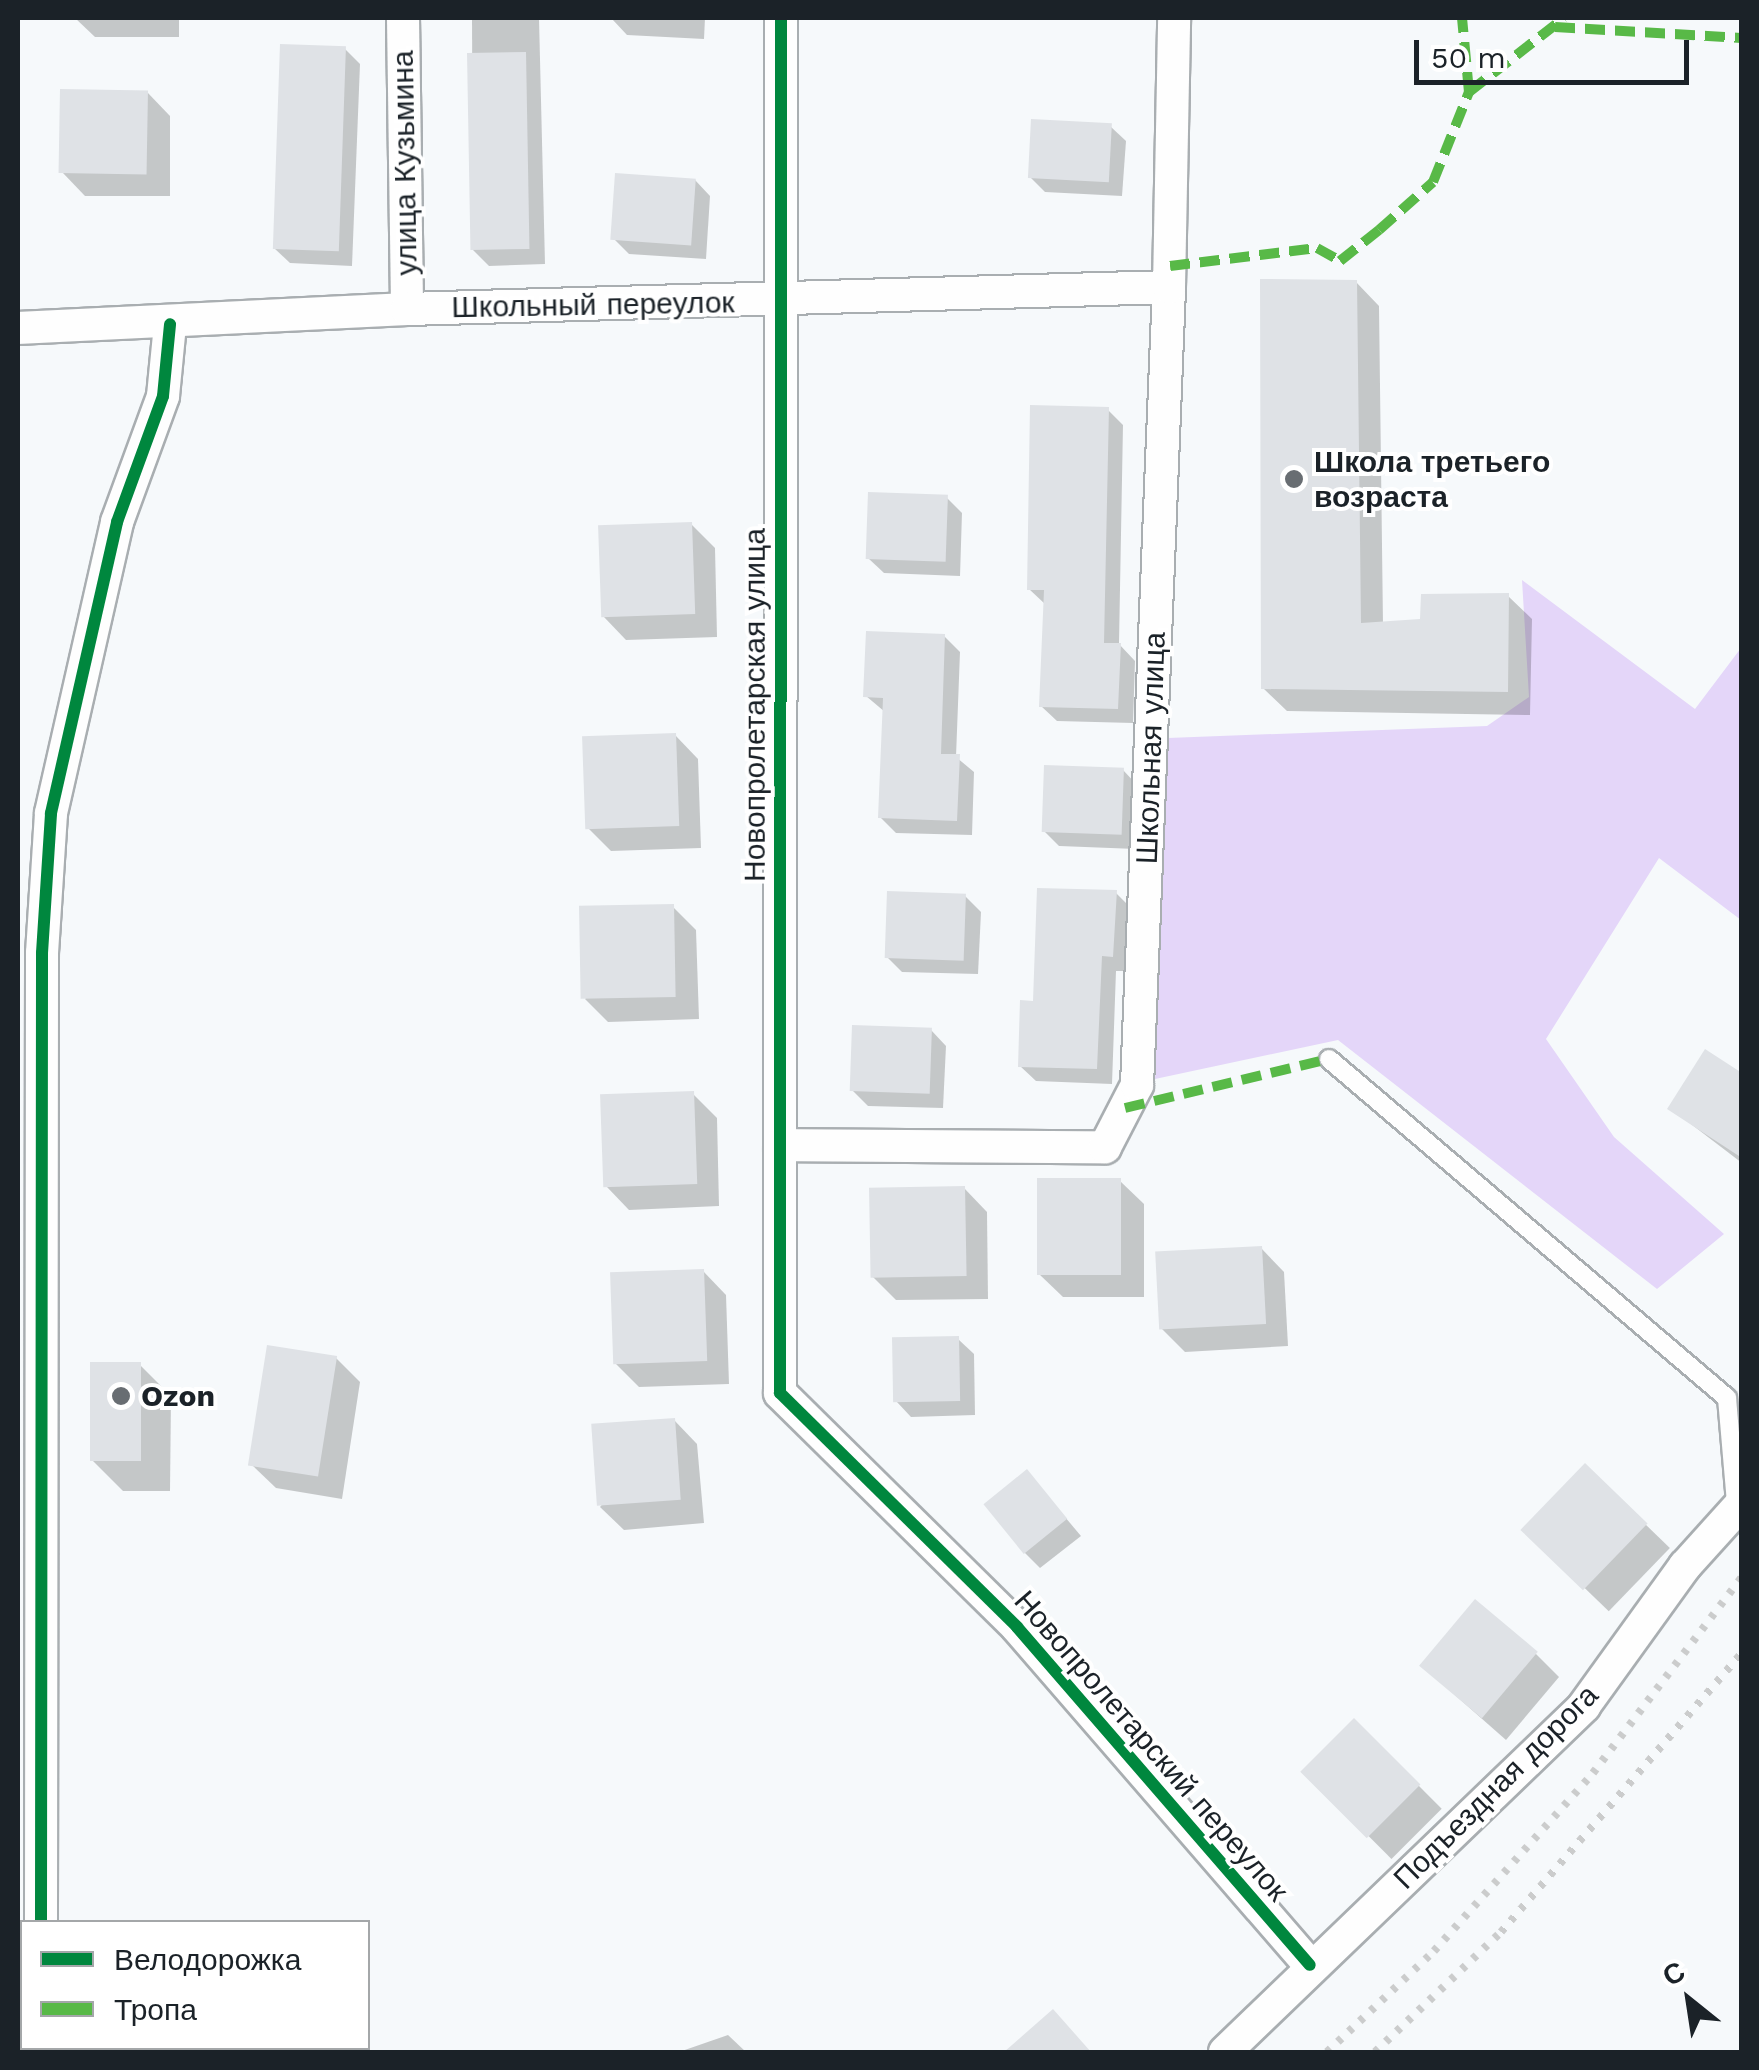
<!DOCTYPE html>
<html>
<head>
<meta charset="utf-8">
<style>
	body { margin:0 }
	#map { position:relative; width:1759px; height:2070px; overflow:hidden; background:#f6f9fb; font-family:"Work Sans",sans-serif }
	div>[style] { position:absolute }
	.forest>* { inset:0; background:#e4d6f9 }
	.shadow>* { inset:0; background:#0003; transform-origin:0 0 }
	.building>* { inset:0; background:#dfe2e6; transform-origin:0 0 }
	.roads { filter:drop-shadow(2px 0 #a9aeb1) drop-shadow(-2px 0 #a9aeb1) drop-shadow(0 2px #a9aeb1) drop-shadow(0 -2px #a9aeb1) }
	.service>* { height:18px; margin:-9px; padding:0 9px; transform-origin:9px; border-radius:9px; background:#fefefe }
	.minor>* { height:32px; margin:-16px; padding:0 16px; transform-origin:16px; border-radius:16px; background:#fefefe }
	.rail>* { height:8px; margin-top:-4px; transform-origin:0; background:repeating-linear-gradient(90deg,#cbcccc 0 5px,transparent 0 15px) }
	.quiet>* { height:10px; margin-top:-5px; transform-origin:0; background:repeating-linear-gradient(90deg,#58b947 0 20px,transparent 0 30px) }
	.cycleway>* { height:12px; margin:-6px; padding:0 6px; transform-origin:6px; border-radius:6px; background:#00873e }
	.dots>* { width:28px; height:28px; translate:-50% -50%; box-sizing:border-box; border:5px solid #fff; border-radius:50% }
	span { translate:-50% -50%; white-space:nowrap; text-align:center; line-height:1.15; -webkit-text-stroke:8px #fff; paint-order:stroke }
	.street-label { font-size:30px; color:#1b2228 }
	.poi-label { font-size:30px; color:#1b2228; font-weight:700 }
	.left { translate:0 -50%; text-align:left }
	.frame { position:absolute; inset:0; border:20px solid #1b2228; pointer-events:none }
	.legend { position:absolute; left:20px; top:1920px; width:350px; height:130px; box-sizing:border-box; background:#fff; border:2px solid #a4a7a9; margin:0; padding:12px 18px; list-style:none; font-size:30px; color:#1b2228 }
	.legend li { display:flex; align-items:center; gap:20px; height:50px }
	.legend b { width:50px; border:2px solid #a4a7a9 }
	.north { position:absolute; left:1639px; top:1950px; width:100px; height:100px; -webkit-text-stroke:8px #fff; paint-order:stroke; rotate:330deg; font-size:28px; font-weight:700; line-height:40px; text-align:center; color:#1b2228 }
	.north::after { content:''; display:block; margin:auto; width:35px; height:45px; background:#1b2228; clip-path:polygon(50% 0,100% 100%,50% 72%,0 100%) }
	.scale { position:absolute; left:1414px; top:40px; width:275px; height:45px; box-sizing:border-box; border:5px solid #1b2228; border-top:0; padding-left:12px; font-size:30px; line-height:35px; white-space:nowrap; color:#1b2228; -webkit-text-stroke:8px #fff; paint-order:stroke }
</style>
</head>
<body>
<div id="map">
	<div class="forest">
		<i style="clip-path:polygon(1522px 580px,1695px 709px,1741px 648px,1741px 920px,1659px 858px,1546px 1039px,1614px 1137px,1724px 1234px,1657px 1289px,1338px 1040px,1155px 1079px,1168px 738px,1487px 726px,1529px 697px)"></i>
	</div>
	<div class="shadow">
		<i style="clip-path:polygon(75px 18px,179px 18px,179px 37px,95px 37px)"></i>
		<i style="clip-path:polygon(472px 18px,539px 18px,545px 264px,489px 266px,473px 250px)"></i>
		<i style="clip-path:polygon(705px 18px,704px 39px,627px 35px,612px 19px)"></i>
		<i style="clip-path:polygon(345px 49px,360px 64px,352px 266px,290px 263px,274px 248px)"></i>
		<i style="clip-path:polygon(147px 92px,170px 116px,170px 196px,85px 196px,62px 172px)"></i>
		<i style="clip-path:polygon(1110px 126px,1126px 141px,1122px 196px,1045px 192px,1030px 177px)"></i>
		<i style="clip-path:polygon(695px 180px,710px 196px,706px 259px,629px 254px,614px 239px)"></i>
		<i style="clip-path:polygon(1356px 282px,1379px 306px,1383px 624px,1423px 621px,1508px 596px,1532px 619px,1530px 715px,1287px 711px,1263px 688px)"></i>
		<i style="clip-path:polygon(1108px 410px,1123px 425px,1119px 644px,1135px 661px,1133px 723px,1057px 721px,1041px 706px,1046px 605px,1029px 589px)"></i>
		<i style="clip-path:polygon(947px 498px,962px 513px,960px 576px,884px 573px,868px 558px)"></i>
		<i style="clip-path:polygon(691px 524px,715px 548px,717px 637px,626px 640px,603px 616px)"></i>
		<i style="clip-path:polygon(944px 636px,960px 652px,956px 757px,974px 772px,972px 835px,896px 833px,880px 817px,885px 712px,866px 696px)"></i>
		<i style="clip-path:polygon(675px 735px,698px 759px,701px 848px,611px 851px,587px 827px)"></i>
		<i style="clip-path:polygon(1123px 770px,1138px 786px,1136px 849px,1059px 846px,1044px 831px)"></i>
		<i style="clip-path:polygon(1116px 893px,1131px 908px,1128px 971px,1116px 971px,1112px 1084px,1036px 1081px,1020px 1066px,1035px 1004px)"></i>
		<i style="clip-path:polygon(965px 896px,981px 912px,978px 974px,902px 972px,887px 957px)"></i>
		<i style="clip-path:polygon(673px 907px,696px 930px,699px 1019px,608px 1022px,585px 999px)"></i>
		<i style="clip-path:polygon(931px 1030px,946px 1046px,943px 1108px,868px 1106px,852px 1090px)"></i>
		<i style="clip-path:polygon(1742px 1076px,1742px 1163px,1670px 1108px)"></i>
		<i style="clip-path:polygon(693px 1094px,717px 1118px,719px 1206px,629px 1210px,606px 1186px)"></i>
		<i style="clip-path:polygon(1120px 1181px,1144px 1204px,1144px 1297px,1063px 1297px,1039px 1274px)"></i>
		<i style="clip-path:polygon(964px 1188px,987px 1212px,988px 1299px,896px 1300px,873px 1277px)"></i>
		<i style="clip-path:polygon(1261px 1248px,1284px 1272px,1288px 1346px,1185px 1352px,1161px 1328px)"></i>
		<i style="clip-path:polygon(703px 1271px,726px 1295px,729px 1384px,639px 1387px,615px 1363px)"></i>
		<i style="clip-path:polygon(958px 1339px,974px 1354px,975px 1415px,911px 1417px,896px 1401px)"></i>
		<i style="clip-path:polygon(336px 1358px,360px 1382px,342px 1499px,276px 1488px,252px 1465px)"></i>
		<i style="clip-path:polygon(140px 1365px,171px 1396px,170px 1491px,123px 1491px,92px 1460px)"></i>
		<i style="clip-path:polygon(674px 1420px,697px 1444px,704px 1523px,624px 1530px,600px 1507px)"></i>
		<i style="left:1585px;top:1466px;width:118px;height:88px;rotate:44deg"></i>
		<i style="clip-path:polygon(1027px 1472px,1081px 1536px,1040px 1568px,1024px 1552px)"></i>
		<i style="clip-path:polygon(1536px 1654px,1559px 1677px,1506px 1740px,1422px 1666px)"></i>
		<i style="left:1354px;top:1721px;width:124px;height:71px;rotate:45deg"></i>
		<i style="clip-path:polygon(728px 2035px,746px 2052px,679px 2052px)"></i>
	</div>
	<div class="building">
		<i style="left:280px;top:44px;width:66px;height:205px;rotate:2deg"></i>
		<i style="left:526px;top:52px;width:197px;height:59px;rotate:89deg"></i>
		<i style="left:60px;top:89px;width:88px;height:84px;rotate:1deg"></i>
		<i style="left:1031px;top:119px;width:81px;height:59px;rotate:3deg"></i>
		<i style="left:615px;top:173px;width:81px;height:67px;rotate:4deg"></i>
		<i style="clip-path:polygon(1260px 279px,1357px 280px,1361px 623px,1420px 619px,1421px 594px,1509px 593px,1508px 692px,1261px 689px)"></i>
		<i style="clip-path:polygon(1030px 405px,1109px 407px,1104px 643px,1121px 643px,1118px 709px,1039px 707px,1044px 590px,1027px 590px)"></i>
		<i style="left:868px;top:492px;width:80px;height:67px;rotate:2deg"></i>
		<i style="left:692px;top:522px;width:92px;height:94px;rotate:88deg"></i>
		<i style="clip-path:polygon(866px 631px,945px 634px,941px 754px,960px 754px,957px 821px,878px 818px,883px 698px,863px 697px)"></i>
		<i style="left:676px;top:733px;width:93px;height:94px;rotate:88deg"></i>
		<i style="left:1044px;top:765px;width:80px;height:67px;rotate:2deg"></i>
		<i style="clip-path:polygon(1037px 888px,1117px 890px,1113px 957px,1102px 956px,1097px 1069px,1018px 1067px,1020px 1000px,1033px 1001px)"></i>
		<i style="left:887px;top:891px;width:79px;height:67px;rotate:2deg"></i>
		<i style="left:674px;top:904px;width:93px;height:95px;rotate:89deg"></i>
		<i style="left:852px;top:1025px;width:80px;height:66px;rotate:2deg"></i>
		<i style="clip-path:polygon(1705px 1049px,1742px 1073px,1742px 1158px,1667px 1109px)"></i>
		<i style="left:694px;top:1091px;width:93px;height:94px;rotate:88deg"></i>
		<i style="left:1037px;top:1178px;width:84px;height:97px"></i>
		<i style="left:965px;top:1186px;width:90px;height:96px;rotate:89deg"></i>
		<i style="left:1262px;top:1246px;width:78px;height:107px;rotate:87deg"></i>
		<i style="left:704px;top:1269px;width:92px;height:94px;rotate:88deg"></i>
		<i style="left:959px;top:1336px;width:65px;height:67px;rotate:89deg"></i>
		<i style="left:267px;top:1345px;width:71px;height:122px;rotate:9deg"></i>
		<i style="left:90px;top:1362px;width:51px;height:99px"></i>
		<i style="left:675px;top:1418px;width:82px;height:84px;rotate:86deg"></i>
		<i style="left:1585px;top:1463px;width:87px;height:93px;rotate:44deg"></i>
		<i style="left:1027px;top:1469px;width:64px;height:56px;rotate:51deg"></i>
		<i style="left:1475px;top:1599px;width:82px;height:87px;rotate:40deg"></i>
		<i style="left:1354px;top:1718px;width:94px;height:76px;rotate:45deg"></i>
		<i style="clip-path:polygon(1053px 2009px,1091px 2052px,1004px 2052px)"></i>
	</div>
	<div class="roads">
		<div class="service">
			<i style="left:1329px;top:1059px;width:523px;rotate:40.42deg"></i>
			<i style="left:1727px;top:1398px;width:104px;rotate:85.1deg"></i>
		</div>
		<div class="minor">
			<i style="left:403px;top:18px;width:291px;rotate:89.2deg"></i>
			<i style="left:781px;top:18px;width:1375px;rotate:90.04deg"></i>
			<i style="left:780px;top:1393px;width:333px;rotate:44.6deg"></i>
			<i style="left:1017px;top:1627px;width:447px;rotate:49.1deg"></i>
			<i style="left:18px;top:328px;width:389px;rotate:-2.8deg"></i>
			<i style="left:407px;top:309px;width:762px;rotate:-1.65deg"></i>
			<i style="left:780px;top:1145px;width:325px;rotate:0.4deg"></i>
			<i style="left:1105px;top:1147px;width:70px;rotate:-62.7deg"></i>
			<i style="left:1137px;top:1085px;width:799px;rotate:-87.7deg"></i>
			<i style="left:1169px;top:287px;width:269px;rotate:-88.9deg"></i>
			<i style="left:41px;top:1922px;width:969px;rotate:-89.94deg"></i>
			<i style="left:42px;top:953px;width:140px;rotate:-86.3deg"></i>
			<i style="left:51px;top:813px;width:298px;rotate:-77.2deg"></i>
			<i style="left:117px;top:522px;width:134px;rotate:-69.9deg"></i>
			<i style="left:163px;top:396px;width:72px;rotate:-84.4deg"></i>
			<i style="left:41px;top:2052px;width:4px;rotate:-90deg"></i>
			<i style="left:1225px;top:2052px;width:499px;rotate:-43.9deg"></i>
			<i style="left:1584px;top:1706px;width:173px;rotate:-54.2deg"></i>
			<i style="left:1685px;top:1566px;width:85px;rotate:-47.9deg"></i>
		</div>
	</div>
	<div class="rail">
		<i style="left:1327px;top:2052px;width:147px;rotate:-43.3deg"></i>
		<i style="left:1434px;top:1951px;width:239px;rotate:-48.2deg"></i>
		<i style="left:1593px;top:1773px;width:246px;rotate:-52.8deg"></i>
		<i style="left:1375px;top:2052px;width:174px;rotate:-43.6deg"></i>
		<i style="left:1501px;top:1932px;width:369px;rotate:-49.2deg"></i>
	</div>
	<div class="quiet">
		<i style="left:1555px;top:27px;width:187px;rotate:3.4deg"></i>
		<i style="left:1469px;top:92px;width:120px;rotate:-37.9deg"></i>
		<i style="left:1170px;top:266px;width:148px;rotate:-7deg"></i>
		<i style="left:1317px;top:248px;width:26px;rotate:29deg"></i>
		<i style="left:1340px;top:261px;width:50px;rotate:-38.5deg"></i>
		<i style="left:1379px;top:230px;width:72px;rotate:-41.6deg"></i>
		<i style="left:1433px;top:182px;width:97px;rotate:-68.2deg"></i>
		<i style="left:1469px;top:92px;width:74px;rotate:-95.4deg"></i>
		<i style="left:1125px;top:1108px;width:210px;rotate:-13.5deg"></i>
	</div>
	<div class="cycleway">
		<i style="left:781px;top:18px;width:1375px;rotate:90.04deg"></i>
		<i style="left:780px;top:1393px;width:333px;rotate:44.6deg"></i>
		<i style="left:1017px;top:1627px;width:447px;rotate:49.1deg"></i>
		<i style="left:41px;top:1922px;width:969px;rotate:-89.94deg"></i>
		<i style="left:42px;top:953px;width:140px;rotate:-86.3deg"></i>
		<i style="left:51px;top:813px;width:298px;rotate:-77.2deg"></i>
		<i style="left:117px;top:522px;width:134px;rotate:-69.9deg"></i>
		<i style="left:163px;top:396px;width:72px;rotate:-84.4deg"></i>
	</div>
	<div class="dots">
		<i style="left:1294px;top:479px;background:#686d72"></i>
		<i style="left:121px;top:1396px;background:#686d72"></i>
	</div>
	<div class="street-label">
		<span style="left:405px;top:163px;rotate:-91deg">улица Кузьмина</span>
		<span style="left:593px;top:305px;rotate:-1deg">Школьный переулок</span>
		<span style="left:755px;top:705px;rotate:-90deg">Новопролетарская улица</span>
		<span style="left:1151px;top:748px;rotate:-88deg">Школьная улица</span>
		<span style="left:1151px;top:1746px;rotate:49deg">Новопролетарский переулок</span>
		<span style="left:1496px;top:1787px;rotate:-45deg">Подъездная дорога</span>
	</div>
	<div class="poi-label">
		<span class="left" style="left:1314px;top:479px">Школа третьего<br>возраста</span>
		<span class="left" style="left:141px;top:1396px">Ozon</span>
	</div>
	<div class="frame"></div>
	<ul class="legend">
	<li><b style="height:12px;background:#00873e"></b>Велодорожка</li>
	<li><b style="height:12px;background:#58b947"></b>Тропа</li>
	</ul>
	<div class="north">С</div>
	<div class="scale">50 m</div>
</div>
</body>
</html>
